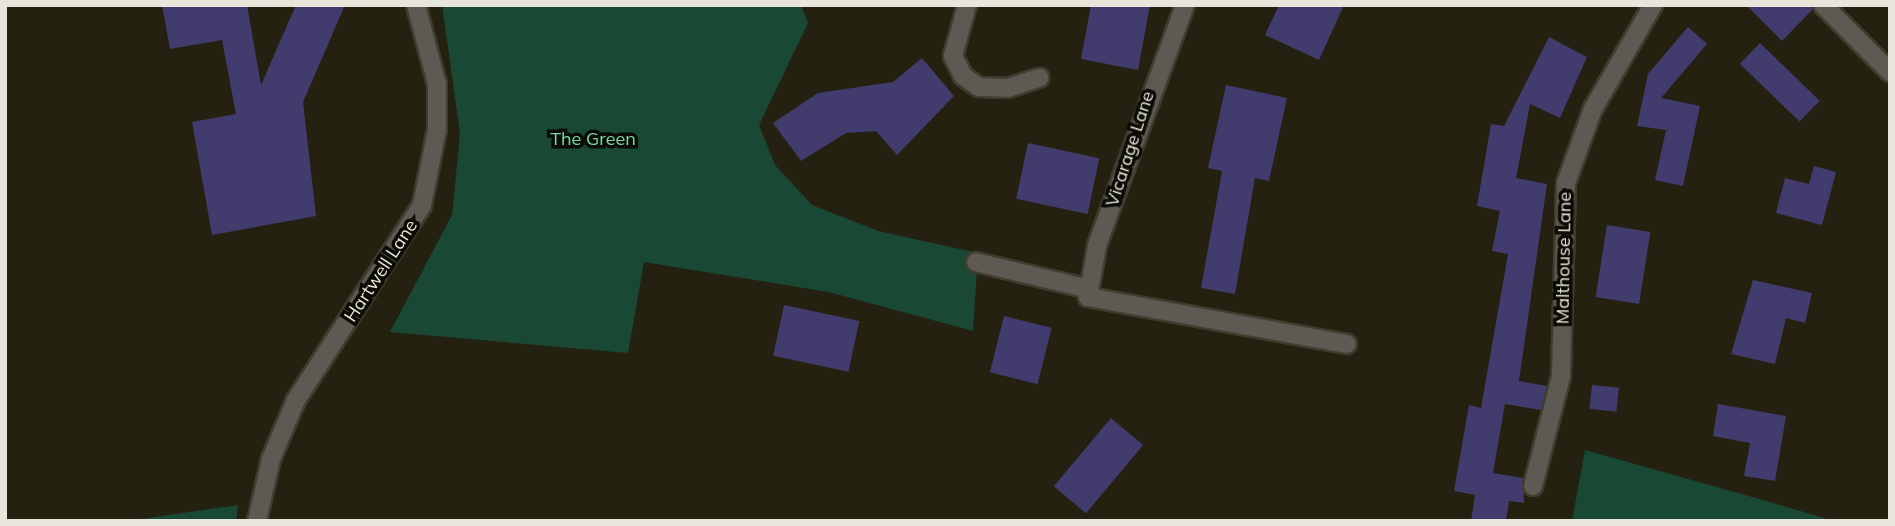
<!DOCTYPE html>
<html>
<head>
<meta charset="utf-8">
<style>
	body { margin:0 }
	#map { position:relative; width:1895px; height:526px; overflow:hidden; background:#242111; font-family:Mulish,sans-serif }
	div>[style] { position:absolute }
	.green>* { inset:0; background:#194934 }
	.building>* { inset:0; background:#423b6d; transform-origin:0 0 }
	.roads { filter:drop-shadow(2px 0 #3f3d2d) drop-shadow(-2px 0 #3f3d2d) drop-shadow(0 2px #3f3d2d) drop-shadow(0 -2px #3f3d2d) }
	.minor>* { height:18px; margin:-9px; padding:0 9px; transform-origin:9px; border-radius:9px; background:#5c5a52 }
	span { translate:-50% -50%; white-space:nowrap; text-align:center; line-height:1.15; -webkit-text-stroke:7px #0c0b05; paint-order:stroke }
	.park-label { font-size:18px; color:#7ad9ab }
	.street-label { font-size:18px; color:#e8e6db }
	.frame { position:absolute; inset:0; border:7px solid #e8e6db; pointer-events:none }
</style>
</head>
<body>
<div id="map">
	<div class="green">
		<i style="clip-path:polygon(442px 5px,801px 5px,808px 23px,759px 125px,775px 165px,812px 205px,878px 231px,978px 253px,973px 331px,829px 292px,644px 262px,628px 353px,390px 332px,452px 215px,460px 133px)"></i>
		<i style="clip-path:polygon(1585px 450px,1777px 504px,1834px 521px,1572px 521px)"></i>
		<i style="clip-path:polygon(238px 505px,236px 521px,127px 521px)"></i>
	</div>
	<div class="building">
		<i style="clip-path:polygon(162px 5px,247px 5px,261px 85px,296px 5px,345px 5px,303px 102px,316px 216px,212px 235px,192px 122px,236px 114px,222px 40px,170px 49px)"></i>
		<i style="clip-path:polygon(1091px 5px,1150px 5px,1138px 70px,1081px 59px)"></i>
		<i style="clip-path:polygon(1279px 5px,1344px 5px,1319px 60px,1265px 35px)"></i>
		<i style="clip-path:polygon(1746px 5px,1812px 5px,1813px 9px,1782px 41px)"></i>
		<i style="clip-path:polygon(1688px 27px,1707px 44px,1661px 98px,1700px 106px,1683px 186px,1655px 180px,1666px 130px,1637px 126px,1648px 74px)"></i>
		<i style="clip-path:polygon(1549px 37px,1587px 57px,1560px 118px,1530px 104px,1516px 178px,1547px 184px,1519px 381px,1547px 386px,1541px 410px,1505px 404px,1493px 473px,1523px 478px,1524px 503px,1509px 501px,1506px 521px,1471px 521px,1475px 495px,1454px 491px,1469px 405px,1481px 408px,1508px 254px,1492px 251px,1500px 211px,1477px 206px,1491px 124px,1504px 126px)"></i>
		<i style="left:1760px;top:43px;width:83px;height:29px;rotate:44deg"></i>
		<i style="clip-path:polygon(922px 58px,954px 96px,897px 155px,876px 131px,846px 133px,801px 161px,773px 123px,818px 93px,893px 82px)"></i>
		<i style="clip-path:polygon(1226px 85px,1287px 98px,1269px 181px,1255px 178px,1235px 294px,1201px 288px,1222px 171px,1208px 168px)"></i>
		<i style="left:1028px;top:143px;width:73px;height:57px;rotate:12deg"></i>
		<i style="clip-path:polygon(1814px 166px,1836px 172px,1822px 225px,1776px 213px,1785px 178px,1809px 184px)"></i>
		<i style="left:1607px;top:225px;width:44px;height:73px;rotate:9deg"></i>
		<i style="clip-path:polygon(1753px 280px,1812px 293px,1805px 323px,1786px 318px,1775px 364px,1731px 354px)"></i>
		<i style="left:784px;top:305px;width:77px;height:52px;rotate:12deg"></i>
		<i style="left:1004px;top:316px;width:49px;height:58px;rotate:14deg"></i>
		<i style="left:1592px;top:385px;width:27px;height:24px;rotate:6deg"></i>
		<i style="clip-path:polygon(1718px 404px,1786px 416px,1775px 481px,1744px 476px,1750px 443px,1713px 436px)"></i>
		<i style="left:1111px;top:418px;width:42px;height:89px;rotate:40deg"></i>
	</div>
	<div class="roads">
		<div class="minor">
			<i style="left:967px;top:5px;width:53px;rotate:105.4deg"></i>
			<i style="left:953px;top:56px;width:22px;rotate:63deg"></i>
			<i style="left:963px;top:76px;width:19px;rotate:35deg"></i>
			<i style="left:979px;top:87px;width:29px;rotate:2deg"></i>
			<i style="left:1008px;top:88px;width:33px;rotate:-18deg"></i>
			<i style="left:1185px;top:5px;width:257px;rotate:110.1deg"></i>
			<i style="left:1097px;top:246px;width:52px;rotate:100deg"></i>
			<i style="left:1088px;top:297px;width:263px;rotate:10.3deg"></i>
			<i style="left:1823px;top:5px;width:95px;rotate:45deg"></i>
			<i style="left:976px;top:262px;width:116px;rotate:13.4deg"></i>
			<i style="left:1533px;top:486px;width:114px;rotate:-75.7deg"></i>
			<i style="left:1561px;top:376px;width:193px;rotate:-88.5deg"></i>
			<i style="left:1566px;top:183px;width:79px;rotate:-70deg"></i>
			<i style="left:1593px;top:109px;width:120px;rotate:-60deg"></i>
			<i style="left:257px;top:521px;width:64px;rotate:-77.3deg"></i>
			<i style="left:271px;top:459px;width:64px;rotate:-67deg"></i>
			<i style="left:296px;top:400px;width:232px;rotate:-57.1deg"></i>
			<i style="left:422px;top:205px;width:77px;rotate:-78.8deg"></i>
			<i style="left:437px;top:129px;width:45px;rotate:-90deg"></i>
			<i style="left:437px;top:84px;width:82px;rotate:-104.9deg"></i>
		</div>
	</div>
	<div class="park-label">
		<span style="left:593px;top:139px">The Green</span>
	</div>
	<div class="street-label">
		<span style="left:1130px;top:149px;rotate:-72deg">Vicarage Lane</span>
		<span style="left:1564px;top:258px;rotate:-89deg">Malthouse Lane</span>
		<span style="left:381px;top:271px;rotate:-57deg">Hartwell Lane</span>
	</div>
	<div class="frame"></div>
</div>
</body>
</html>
